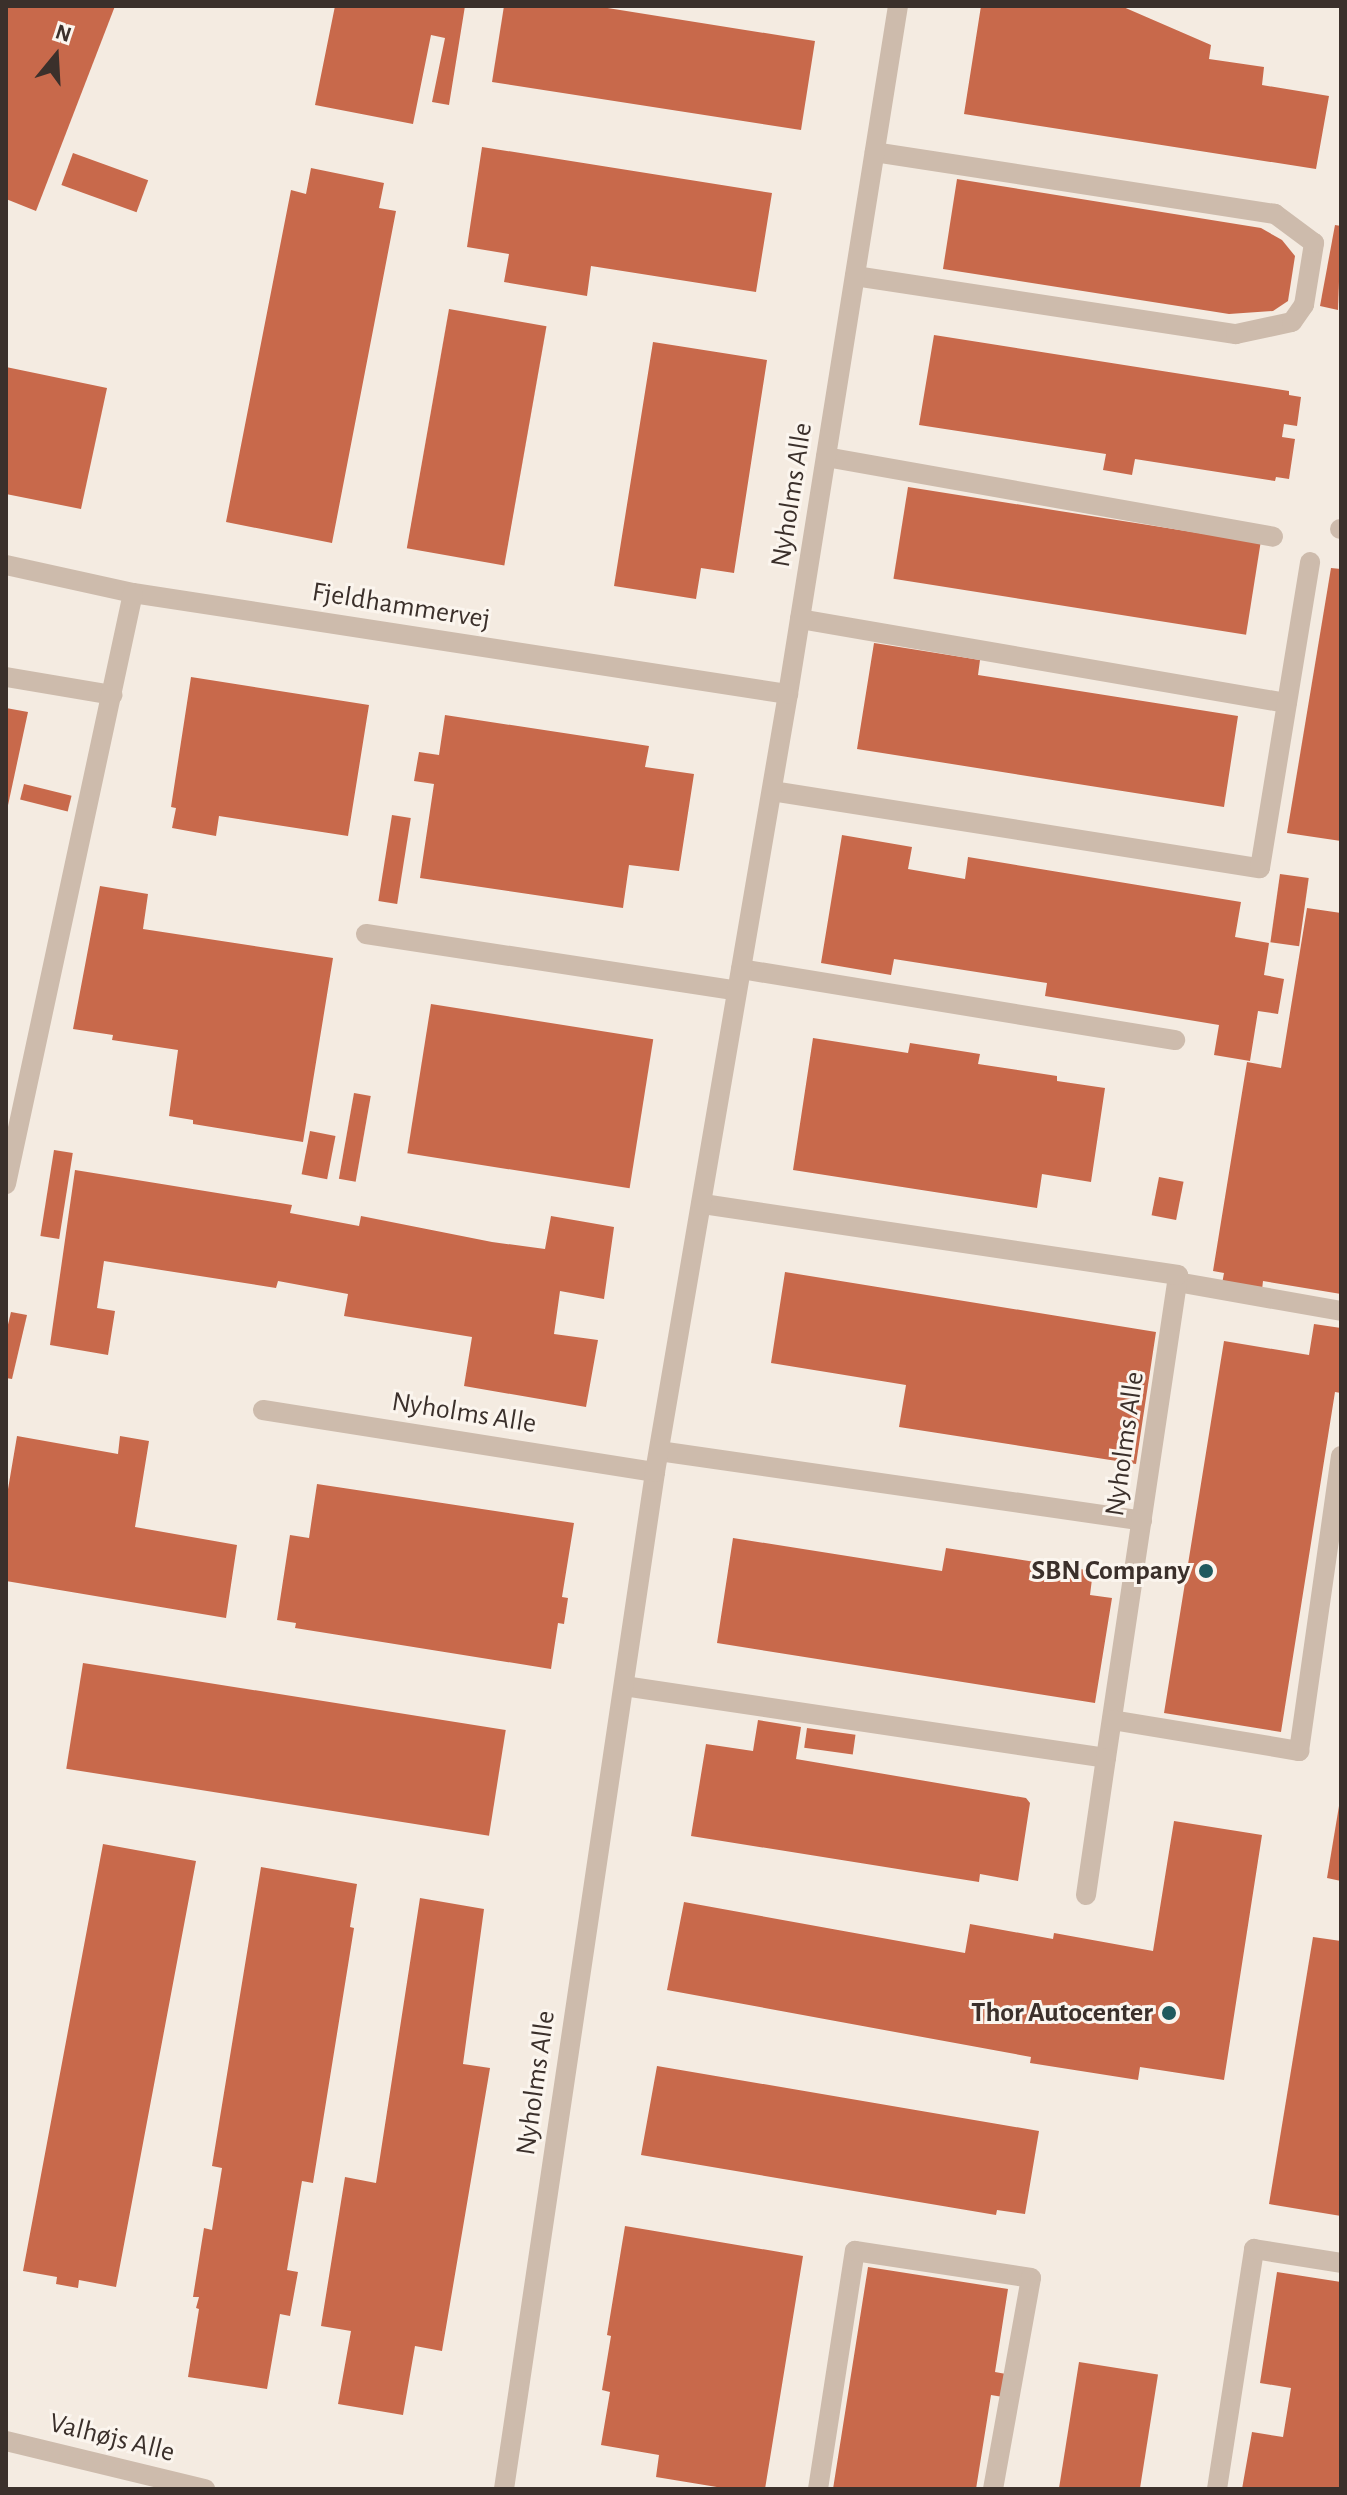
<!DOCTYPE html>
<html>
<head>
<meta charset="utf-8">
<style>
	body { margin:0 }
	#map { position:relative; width:1347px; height:2495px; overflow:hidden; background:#f4ebe1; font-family:"Alegreya Sans",sans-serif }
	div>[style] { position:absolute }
	.building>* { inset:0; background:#c8694b; transform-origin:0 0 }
	.minor>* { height:20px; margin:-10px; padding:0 10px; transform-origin:10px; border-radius:10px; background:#cdbbac }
	.dots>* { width:22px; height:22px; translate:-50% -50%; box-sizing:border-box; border:4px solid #fbf5ee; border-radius:50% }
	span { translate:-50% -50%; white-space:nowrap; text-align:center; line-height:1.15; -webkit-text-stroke:6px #fbf5ee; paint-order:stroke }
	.street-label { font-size:28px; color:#3b302b }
	.poi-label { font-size:28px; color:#3b302b; font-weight:700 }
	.right { translate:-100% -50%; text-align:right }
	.frame { position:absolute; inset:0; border:8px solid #3b302b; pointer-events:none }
	.north { position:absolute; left:16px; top:16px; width:80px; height:80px; -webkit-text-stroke:6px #fbf5ee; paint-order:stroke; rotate:18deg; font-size:22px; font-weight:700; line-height:32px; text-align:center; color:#3b302b }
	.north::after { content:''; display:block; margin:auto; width:28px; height:36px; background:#3b302b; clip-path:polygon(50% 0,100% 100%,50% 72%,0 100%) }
</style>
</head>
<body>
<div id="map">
	<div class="building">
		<i style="clip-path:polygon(6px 6px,115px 6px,36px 211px,6px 199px)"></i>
		<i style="clip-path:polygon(335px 6px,465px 6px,449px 105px,432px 102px,445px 38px,431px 35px,413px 124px,315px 105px)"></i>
		<i style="clip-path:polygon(504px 6px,595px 6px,815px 41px,801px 130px,492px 82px)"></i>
		<i style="clip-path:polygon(981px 6px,1121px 6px,1211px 45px,1209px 59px,1264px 67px,1262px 85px,1329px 96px,1316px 169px,964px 114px)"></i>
		<i style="clip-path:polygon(482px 147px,772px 193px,756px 292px,591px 266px,587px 296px,504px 282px,509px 254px,467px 247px)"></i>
		<i style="left:73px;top:153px;width:80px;height:34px;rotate:20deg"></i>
		<i style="clip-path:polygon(311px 168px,384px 183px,379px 208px,396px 211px,332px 543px,226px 522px,291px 190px,306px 194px)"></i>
		<i style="clip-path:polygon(957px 179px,1261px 228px,1282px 240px,1295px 256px,1288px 301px,1273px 311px,1229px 314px,943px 269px)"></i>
		<i style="clip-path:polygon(1335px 225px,1341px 226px,1338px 310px,1320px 306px)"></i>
		<i style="left:449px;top:309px;width:99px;height:243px;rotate:10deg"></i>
		<i style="clip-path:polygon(934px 335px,1289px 391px,1289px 395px,1301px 397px,1297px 426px,1284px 424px,1282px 437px,1295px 439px,1289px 479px,1276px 477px,1275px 481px,1135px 459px,1132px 475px,1103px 470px,1106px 454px,919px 425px)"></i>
		<i style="clip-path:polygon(653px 342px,767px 360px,734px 573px,701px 568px,696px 599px,614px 586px)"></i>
		<i style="clip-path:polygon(6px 367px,107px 388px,81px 509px,6px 494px)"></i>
		<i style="left:908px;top:487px;width:357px;height:93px;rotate:9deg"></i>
		<i style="clip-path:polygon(1331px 568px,1341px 569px,1341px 841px,1287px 833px)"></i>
		<i style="clip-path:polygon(874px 643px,980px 660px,978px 675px,1238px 716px,1224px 807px,857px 749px)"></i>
		<i style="clip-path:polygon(191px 677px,369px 705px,348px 836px,219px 816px,216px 836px,172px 828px,176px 808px,171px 807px)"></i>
		<i style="clip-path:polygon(6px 708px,28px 712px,7px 810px,6px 810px)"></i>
		<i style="clip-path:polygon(445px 715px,649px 746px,645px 767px,694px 774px,679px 871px,629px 865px,623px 908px,420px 878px,434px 784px,414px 781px,419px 752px,439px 755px)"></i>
		<i style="left:24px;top:784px;width:49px;height:16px;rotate:14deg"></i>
		<i style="left:392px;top:815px;width:19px;height:87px;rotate:9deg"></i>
		<i style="clip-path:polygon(842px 835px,912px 847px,908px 869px,965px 879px,968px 857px,1241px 902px,1235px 937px,1269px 943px,1264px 975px,1284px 979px,1278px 1014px,1258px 1011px,1250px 1061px,1214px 1055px,1219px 1025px,1045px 996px,1047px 983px,894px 959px,891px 975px,821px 963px)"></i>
		<i style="left:1280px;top:874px;width:29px;height:69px;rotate:8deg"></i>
		<i style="clip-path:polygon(100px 886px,148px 894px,143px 929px,333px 958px,303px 1142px,193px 1124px,193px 1120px,169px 1116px,178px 1050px,112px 1040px,113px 1035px,73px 1029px)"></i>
		<i style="clip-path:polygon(1307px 908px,1341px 913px,1341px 1294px,1263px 1281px,1262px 1290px,1222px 1284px,1224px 1273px,1213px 1271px,1247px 1062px,1281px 1068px)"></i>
		<i style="left:431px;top:1004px;width:225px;height:151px;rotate:9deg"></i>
		<i style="clip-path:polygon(813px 1038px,908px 1053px,910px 1043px,980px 1054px,978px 1064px,1057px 1076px,1057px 1081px,1105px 1088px,1091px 1182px,1042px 1174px,1037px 1208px,793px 1170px)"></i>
		<i style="left:354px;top:1093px;width:17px;height:87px;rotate:10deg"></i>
		<i style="left:310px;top:1131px;width:26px;height:44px;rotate:11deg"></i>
		<i style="left:54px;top:1150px;width:19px;height:87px;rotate:9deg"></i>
		<i style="clip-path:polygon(75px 1170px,292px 1205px,290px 1213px,359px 1226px,361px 1216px,492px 1242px,545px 1249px,551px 1216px,614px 1227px,604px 1299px,560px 1291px,554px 1334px,598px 1340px,586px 1407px,464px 1386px,472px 1337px,344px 1316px,348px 1294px,278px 1281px,276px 1288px,104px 1261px,97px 1308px,115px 1311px,108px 1355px,50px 1345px)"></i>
		<i style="left:1159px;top:1177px;width:25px;height:39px;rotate:11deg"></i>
		<i style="clip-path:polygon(785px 1272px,1156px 1332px,1136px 1464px,899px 1427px,906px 1385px,771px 1363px)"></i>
		<i style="clip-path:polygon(11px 1312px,27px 1315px,12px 1379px,6px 1378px,6px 1333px)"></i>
		<i style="clip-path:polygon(1314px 1324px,1341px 1328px,1341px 1393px,1335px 1392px,1281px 1732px,1164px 1713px,1224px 1341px,1309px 1355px)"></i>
		<i style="clip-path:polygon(17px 1436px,118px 1454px,120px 1436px,149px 1441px,135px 1527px,237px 1545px,226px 1618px,6px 1581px,6px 1501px)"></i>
		<i style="clip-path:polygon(317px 1484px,574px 1523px,562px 1597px,568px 1598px,564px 1624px,558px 1623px,551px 1669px,295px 1628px,296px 1623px,277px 1620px,290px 1535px,309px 1538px)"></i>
		<i style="clip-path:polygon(733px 1538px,942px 1571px,946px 1548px,1093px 1571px,1090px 1595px,1112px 1598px,1095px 1703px,717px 1643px)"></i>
		<i style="left:83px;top:1663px;width:428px;height:107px;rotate:9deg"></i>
		<i style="clip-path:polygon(758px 1720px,801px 1727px,796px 1759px,1026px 1798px,1030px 1803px,1018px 1881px,980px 1874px,979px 1882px,691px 1836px,706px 1744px,753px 1751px)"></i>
		<i style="left:807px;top:1728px;width:49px;height:20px;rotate:8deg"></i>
		<i style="clip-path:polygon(1339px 1806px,1341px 1806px,1341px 1881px,1327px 1878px)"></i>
		<i style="clip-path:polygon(1174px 1821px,1262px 1835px,1224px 2080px,1140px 2067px,1138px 2080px,1030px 2063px,1031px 2057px,667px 1990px,684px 1902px,965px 1953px,970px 1924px,1053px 1939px,1054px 1933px,1153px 1951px)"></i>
		<i style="clip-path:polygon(103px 1844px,196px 1861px,116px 2287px,79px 2280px,78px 2288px,56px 2284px,57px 2277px,23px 2271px)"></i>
		<i style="clip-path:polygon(261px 1867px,357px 1884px,350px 1927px,354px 1928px,313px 2183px,302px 2181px,287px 2270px,298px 2272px,290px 2316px,280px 2314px,267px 2389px,188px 2377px,199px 2309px,196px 2308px,199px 2297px,193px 2297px,204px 2228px,212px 2230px,222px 2168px,212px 2166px)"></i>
		<i style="clip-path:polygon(420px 1898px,484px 1909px,463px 2064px,490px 2068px,442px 2351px,415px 2346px,403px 2415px,338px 2404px,351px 2331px,321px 2326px,345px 2177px,376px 2183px)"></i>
		<i style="clip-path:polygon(1313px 1937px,1341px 1941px,1341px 2216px,1269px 2204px)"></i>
		<i style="clip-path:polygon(657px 2066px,1039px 2131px,1025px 2214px,997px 2210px,996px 2215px,641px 2155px)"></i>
		<i style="clip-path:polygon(625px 2226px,803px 2256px,765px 2489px,729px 2489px,656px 2477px,659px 2455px,601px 2445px,610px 2392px,602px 2390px,611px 2336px,607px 2335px)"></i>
		<i style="clip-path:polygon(868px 2267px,1008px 2289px,995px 2372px,1006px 2374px,1003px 2397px,991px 2395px,976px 2489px,833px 2489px)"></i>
		<i style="clip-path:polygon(1277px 2272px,1341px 2282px,1341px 2489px,1242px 2489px,1252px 2432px,1283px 2437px,1291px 2388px,1260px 2383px)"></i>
		<i style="left:1079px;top:2362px;width:80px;height:129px;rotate:9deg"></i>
	</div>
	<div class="minor">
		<i style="left:855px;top:276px;width:385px;rotate:8.7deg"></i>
		<i style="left:1236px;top:334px;width:57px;rotate:-12.1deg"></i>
		<i style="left:1292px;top:322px;width:21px;rotate:-55deg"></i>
		<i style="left:1304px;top:305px;width:63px;rotate:-80.8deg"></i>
		<i style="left:1314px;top:243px;width:49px;rotate:-143.4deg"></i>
		<i style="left:1275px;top:214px;width:405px;rotate:-171.2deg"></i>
		<i style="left:826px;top:457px;width:454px;rotate:10.1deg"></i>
		<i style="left:1340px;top:529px;width:1px"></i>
		<i style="left:6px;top:565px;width:130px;rotate:12.4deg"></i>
		<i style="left:133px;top:593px;width:663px;rotate:8.77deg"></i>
		<i style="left:800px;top:619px;width:494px;rotate:9.8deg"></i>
		<i style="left:6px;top:677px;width:108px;rotate:9.6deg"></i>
		<i style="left:772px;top:791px;width:494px;rotate:9deg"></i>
		<i style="left:1260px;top:868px;width:310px;rotate:-80.7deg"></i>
		<i style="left:366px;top:934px;width:375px;rotate:8.7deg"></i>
		<i style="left:741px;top:969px;width:440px;rotate:9.3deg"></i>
		<i style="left:6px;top:1184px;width:604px;rotate:-77.87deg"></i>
		<i style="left:1177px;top:1282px;width:167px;rotate:10deg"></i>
		<i style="left:263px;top:1410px;width:397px;rotate:9deg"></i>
		<i style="left:659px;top:1451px;width:488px;rotate:8.2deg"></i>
		<i style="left:624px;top:1686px;width:487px;rotate:8.5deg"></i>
		<i style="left:1106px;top:1758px;width:488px;rotate:-81.5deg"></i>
		<i style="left:1178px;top:1275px;width:482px;rotate:-171.5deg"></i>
		<i style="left:1112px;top:1720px;width:190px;rotate:9.4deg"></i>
		<i style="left:1299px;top:1751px;width:298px;rotate:-81.9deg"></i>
		<i style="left:1086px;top:1895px;width:138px;rotate:-81.7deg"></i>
		<i style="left:6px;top:2441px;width:205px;rotate:13.6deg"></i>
		<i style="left:504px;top:2489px;width:1028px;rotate:-81.55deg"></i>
		<i style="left:655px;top:1472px;width:789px;rotate:-80.3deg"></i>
		<i style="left:788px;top:694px;width:697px;rotate:-80.92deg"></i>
		<i style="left:818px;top:2489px;width:241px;rotate:-81.2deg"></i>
		<i style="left:855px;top:2251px;width:178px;rotate:8.7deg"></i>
		<i style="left:1031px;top:2278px;width:214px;rotate:100.2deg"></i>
		<i style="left:1217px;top:2489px;width:243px;rotate:-81.2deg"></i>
		<i style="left:1254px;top:2249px;width:88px;rotate:9.1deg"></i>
	</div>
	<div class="dots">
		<i style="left:1206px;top:1571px;background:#1f5a5e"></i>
		<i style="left:1169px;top:2013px;background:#1f5a5e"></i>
	</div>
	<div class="street-label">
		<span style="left:792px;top:495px;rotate:-81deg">Nyholms Alle</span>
		<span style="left:401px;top:606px;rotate:9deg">Fjeldhammervej</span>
		<span style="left:464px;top:1413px;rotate:9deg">Nyholms Alle</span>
		<span style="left:1125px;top:1444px;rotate:-82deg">Nyholms Alle</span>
		<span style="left:536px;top:2083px;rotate:-82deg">Nyholms Alle</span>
		<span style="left:112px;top:2438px;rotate:14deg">Valhøjs Alle</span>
	</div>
	<div class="poi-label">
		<span class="right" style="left:1190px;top:1571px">SBN Company</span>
		<span class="right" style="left:1153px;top:2013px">Thor Autocenter</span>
	</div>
	<div class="frame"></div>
	<div class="north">N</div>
</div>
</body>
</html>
